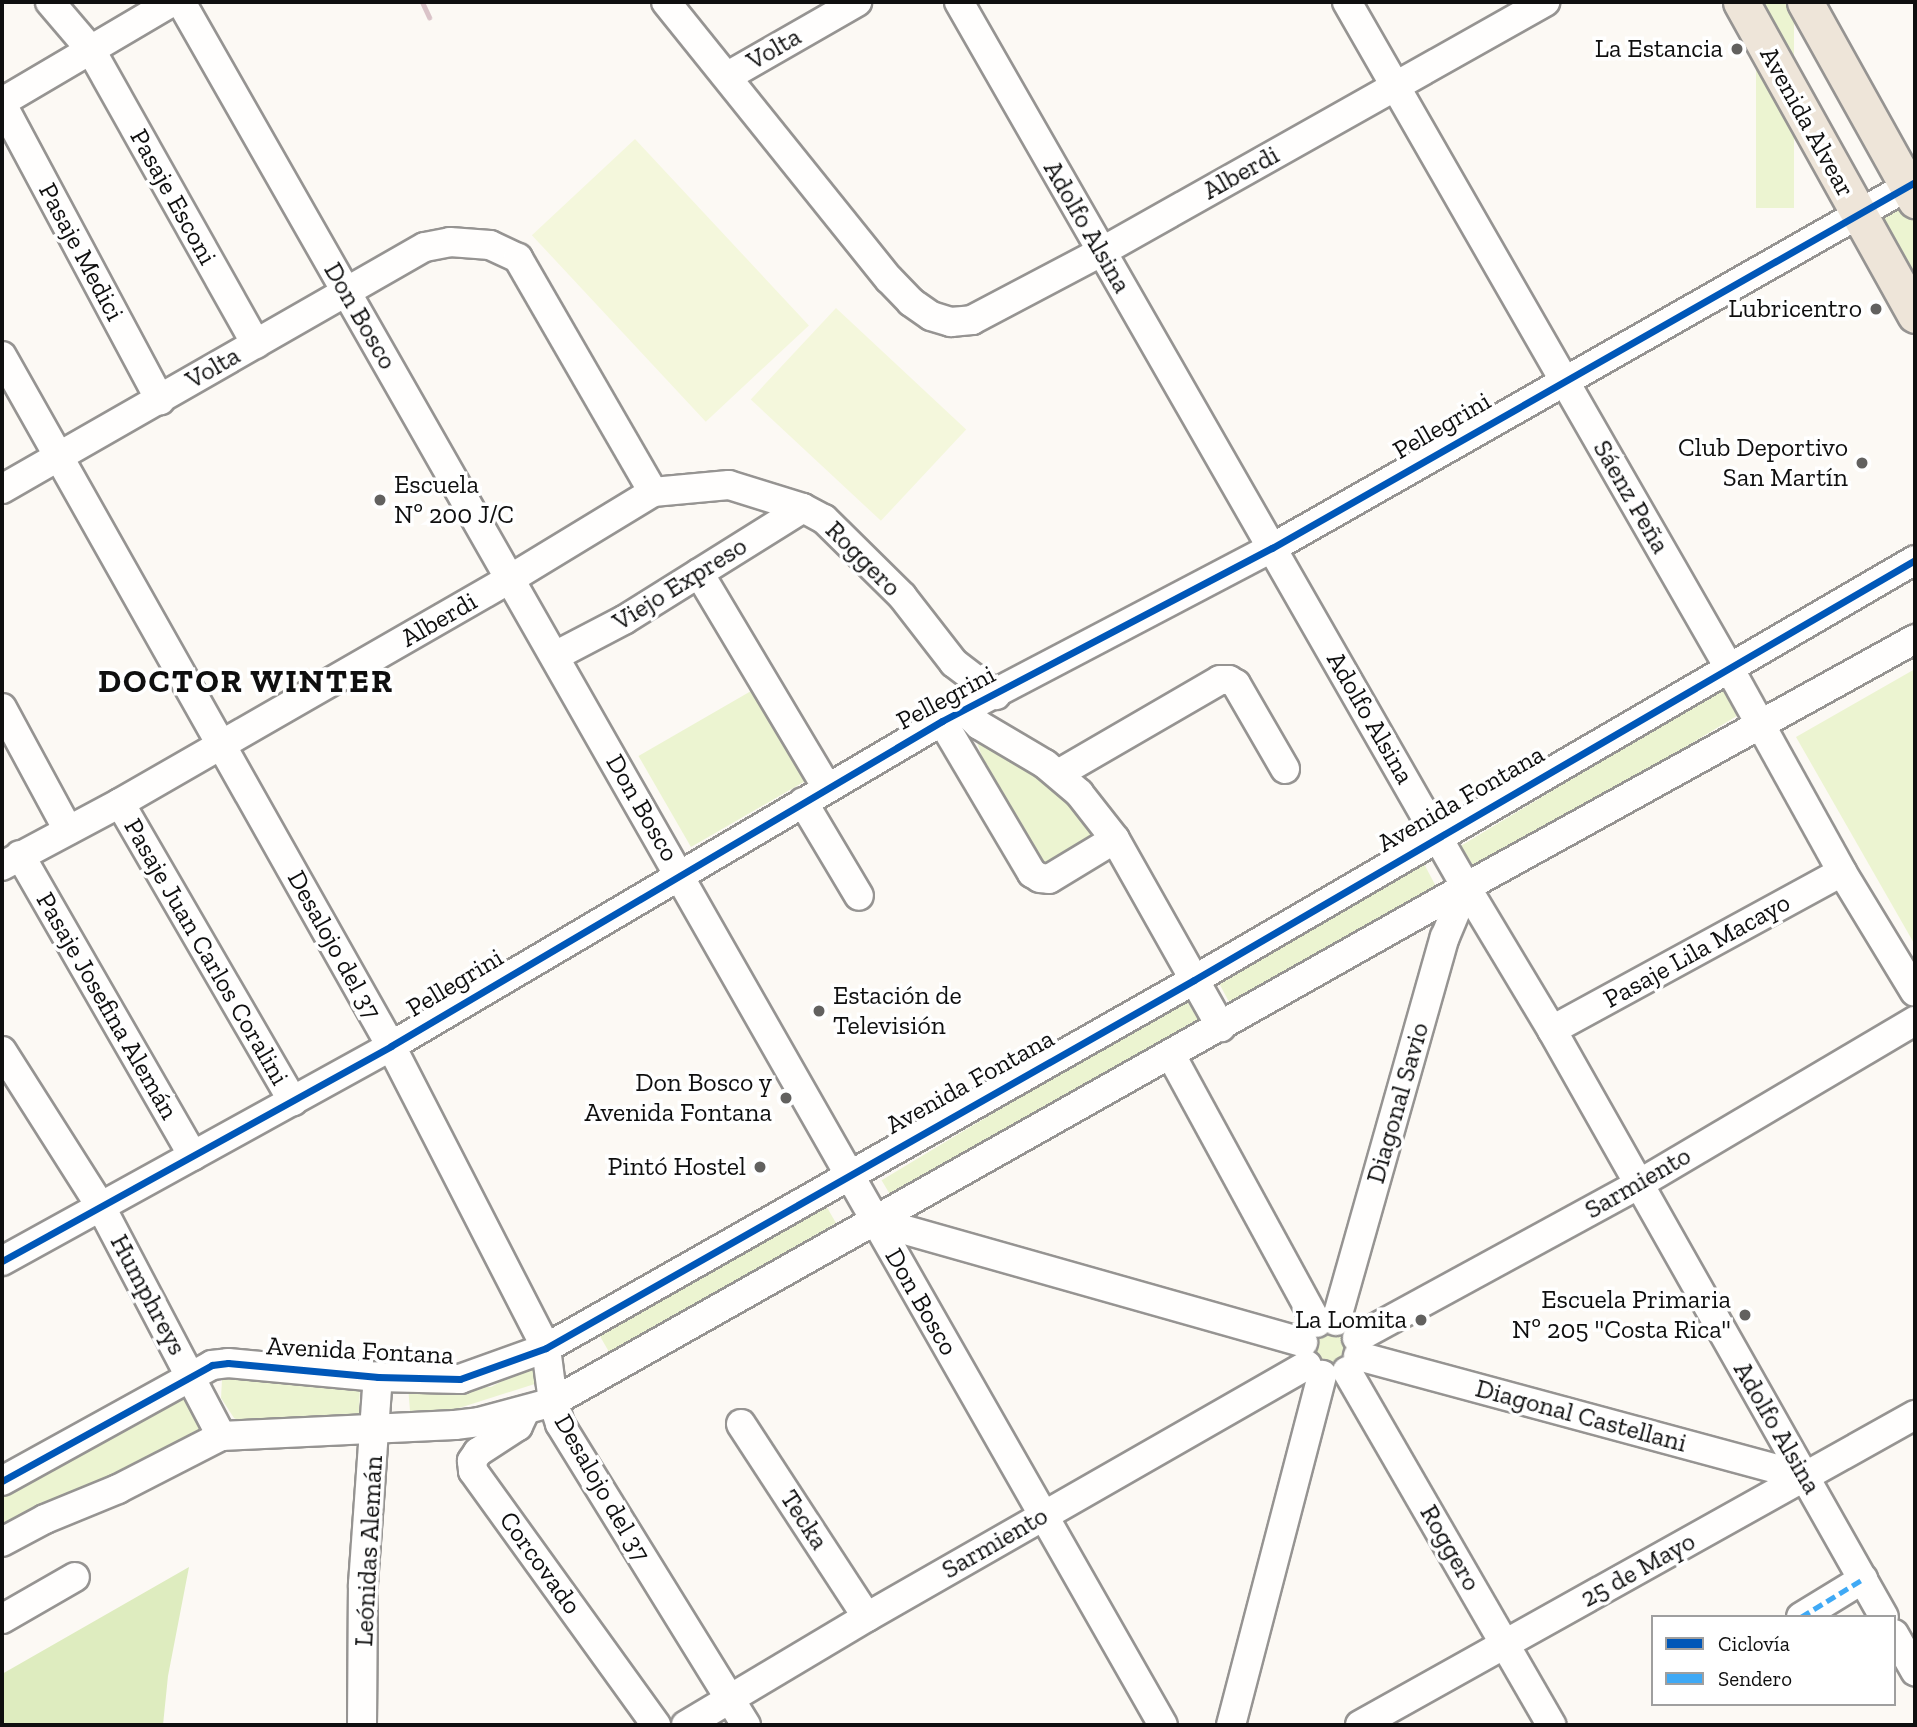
<!DOCTYPE html>
<html>
<head>
<meta charset="utf-8">
<style>
	body { margin:0 }
	#map { position:relative; width:1917px; height:1727px; overflow:hidden; background:#fcf9f4; font-family:"Zilla Slab",serif }
	div>[style] { position:absolute }
	.green>* { inset:0; background:#ecf4d1; transform-origin:0 0 }
	.round { border-radius:50% }
	.forest>* { inset:0; background:#deecbf }
	.pitch>* { inset:0; background:#f4f7dc; transform-origin:0 0 }
	.roads { filter:drop-shadow(2px 0 #969492) drop-shadow(-2px 0 #969492) drop-shadow(0 2px #969492) drop-shadow(0 -2px #969492) }
	.minor>* { height:28px; margin:-14px; padding:0 14px; transform-origin:14px; border-radius:14px; background:#fffefd }
	.major>* { height:35px; margin:-17.5px; padding:0 17.5px; transform-origin:17.5px; border-radius:17.5px; background:#eee5d9 }
	.rail>* { height:5px; margin:-2.5px; padding:0 2.5px; transform-origin:2.5px; border-radius:2.5px; background:#dac3c8 }
	.quiet>* { height:5px; margin-top:-2.5px; transform-origin:0; background:repeating-linear-gradient(90deg,#3fa9f5 0 10px,transparent 0 15px) }
	.cycleway>* { height:7px; margin:-3.5px; padding:0 3.5px; transform-origin:3.5px; border-radius:3.5px; background:#0057b8 }
	.dots>* { width:19px; height:19px; translate:-50% -50%; box-sizing:border-box; border:4px solid #fff; border-radius:50% }
	span { translate:-50% -50%; white-space:nowrap; text-align:center; line-height:1.15; -webkit-text-stroke:7px #fff; paint-order:stroke }
	.street-label { font-size:26px; color:#0f0f0f }
	.poi-label { font-size:26px; color:#0f0f0f }
	.right { translate:-100% -50%; text-align:right }
	.left { translate:0 -50%; text-align:left }
	.district-label { font-size:33px; color:#0f0f0f; font-weight:700; letter-spacing:2px }
	.frame { position:absolute; inset:0; border:4px solid #0f0f0f; pointer-events:none }
	.legend { position:absolute; left:1651px; top:1615px; width:245px; height:91px; box-sizing:border-box; background:#fff; border:2px solid #9f9f9f; margin:0; padding:9px 12px; list-style:none; font-size:21px; color:#0f0f0f }
	.legend li { display:flex; align-items:center; gap:14px; height:35px }
	.legend b { width:35px; border:2px solid #9f9f9f }
</style>
</head>
<body>
<div id="map">
	<div class="green">
		<i style="left:1756px;top:2px;width:38px;height:206px"></i>
		<i style="clip-path:polygon(1905px 204px,1915px 221px,1915px 287px,1877px 220px)"></i>
		<i style="clip-path:polygon(1915px 669px,1915px 945px,1796px 737px)"></i>
		<i style="left:758px;top:687px;width:105px;height:138px;rotate:60deg"></i>
		<i style="left:1725px;top:687px;width:31px;height:308px;rotate:59deg"></i>
		<i style="clip-path:polygon(973px 731px,1051px 780px,1098px 831px,1044px 863px,986px 768px)"></i>
		<i style="left:1423px;top:862px;width:32px;height:237px;rotate:62deg"></i>
		<i style="left:1185px;top:998px;width:31px;height:354px;rotate:59deg"></i>
		<i style="left:825px;top:1204px;width:22px;height:261px;rotate:60deg"></i>
		<i class="round" style="left:1313px;top:1330px;width:36px;height:36px"></i>
		<i style="clip-path:polygon(536px 1363px,541px 1382px,456px 1409px,410px 1411px,408px 1386px,491px 1387px)"></i>
		<i style="clip-path:polygon(239px 1370px,360px 1383px,359px 1416px,249px 1425px,234px 1418px,221px 1398px,222px 1380px)"></i>
		<i style="clip-path:polygon(187px 1390px,208px 1431px,2px 1530px,2px 1491px)"></i>
	</div>
	<div class="forest">
		<i style="clip-path:polygon(189px 1567px,168px 1676px,163px 1725px,2px 1725px,2px 1674px)"></i>
	</div>
	<div class="pitch">
		<i style="left:635px;top:139px;width:255px;height:141px;rotate:47deg"></i>
		<i style="left:836px;top:308px;width:178px;height:125px;rotate:43deg"></i>
	</div>
	<div class="roads">
		<div class="minor">
			<i style="left:50px;top:2px;width:63px;rotate:49.5deg"></i>
			<i style="left:91px;top:50px;width:337px;rotate:60.7deg"></i>
			<i style="left:181px;top:2px;width:1983px;rotate:60.32deg"></i>
			<i style="left:666px;top:2px;width:356px;rotate:51.2deg"></i>
			<i style="left:889px;top:279px;width:32px;rotate:46deg"></i>
			<i style="left:911px;top:302px;width:24px;rotate:35deg"></i>
			<i style="left:931px;top:316px;width:21px;rotate:17deg"></i>
			<i style="left:951px;top:322px;width:21px;rotate:-5deg"></i>
			<i style="left:972px;top:320px;width:146px;rotate:-27.8deg"></i>
			<i style="left:1101px;top:252px;width:510px;rotate:-29.38deg"></i>
			<i style="left:959px;top:2px;width:1020px;rotate:60.19deg"></i>
			<i style="left:1466px;top:887px;width:167px;rotate:59deg"></i>
			<i style="left:1552px;top:1030px;width:674px;rotate:60.51deg"></i>
			<i style="left:1347px;top:2px;width:766px;rotate:60.15deg"></i>
			<i style="left:1728px;top:666px;width:235px;rotate:61deg"></i>
			<i style="left:1842px;top:872px;width:140px;rotate:58.7deg"></i>
			<i style="left:728px;top:76px;width:149px;rotate:-29.8deg"></i>
			<i style="left:2px;top:102px;width:197px;rotate:-30.5deg"></i>
			<i style="left:2px;top:104px;width:336px;rotate:61.9deg"></i>
			<i style="left:2px;top:356px;width:792px;rotate:60.59deg"></i>
			<i style="left:391px;top:1046px;width:339px;rotate:62.8deg"></i>
			<i style="left:546px;top:1348px;width:54px;rotate:82.6deg"></i>
			<i style="left:553px;top:1402px;width:23px;rotate:72deg"></i>
			<i style="left:560px;top:1424px;width:354px;rotate:58.3deg"></i>
			<i style="left:2px;top:489px;width:487px;rotate:-29.8deg"></i>
			<i style="left:425px;top:247px;width:25px;rotate:-11deg"></i>
			<i style="left:450px;top:242px;width:40px;rotate:4.3deg"></i>
			<i style="left:490px;top:245px;width:31px;rotate:25deg"></i>
			<i style="left:518px;top:258px;width:270px;rotate:60deg"></i>
			<i style="left:699px;top:573px;width:250px;rotate:59.2deg"></i>
			<i style="left:555px;top:656px;width:78px;rotate:-27.6deg"></i>
			<i style="left:624px;top:620px;width:211px;rotate:-32deg"></i>
			<i style="left:2px;top:708px;width:139px;rotate:61.6deg"></i>
			<i style="left:965px;top:711px;width:20px;rotate:45deg"></i>
			<i style="left:979px;top:725px;width:77px;rotate:30.6deg"></i>
			<i style="left:1045px;top:764px;width:45px;rotate:40.5deg"></i>
			<i style="left:1079px;top:793px;width:58px;rotate:52deg"></i>
			<i style="left:1115px;top:839px;width:216px;rotate:60.6deg"></i>
			<i style="left:942px;top:721px;width:177px;rotate:59.4deg"></i>
			<i style="left:1032px;top:873px;width:9px;rotate:32deg"></i>
			<i style="left:1040px;top:878px;width:9px;rotate:6deg"></i>
			<i style="left:1049px;top:879px;width:77px;rotate:-31.2deg"></i>
			<i style="left:1058px;top:774px;width:187px;rotate:-30.1deg"></i>
			<i style="left:1220px;top:680px;width:9px"></i>
			<i style="left:1229px;top:680px;width:8px;rotate:30deg"></i>
			<i style="left:1236px;top:684px;width:98px;rotate:60deg"></i>
			<i style="left:803px;top:802px;width:109px;rotate:59.2deg"></i>
			<i style="left:120px;top:803px;width:345px;rotate:59.9deg"></i>
			<i style="left:20px;top:855px;width:347px;rotate:60.1deg"></i>
			<i style="left:2px;top:866px;width:134px;rotate:-28.1deg"></i>
			<i style="left:120px;top:803px;width:450px;rotate:-29.9deg"></i>
			<i style="left:510px;top:579px;width:167px;rotate:-31.3deg"></i>
			<i style="left:653px;top:492px;width:76px;rotate:-5.3deg"></i>
			<i style="left:729px;top:485px;width:77px;rotate:17.3deg"></i>
			<i style="left:803px;top:508px;width:24px;rotate:28deg"></i>
			<i style="left:824px;top:519px;width:110px;rotate:44.6deg"></i>
			<i style="left:902px;top:596px;width:85px;rotate:52.2deg"></i>
			<i style="left:954px;top:663px;width:53px;rotate:37.3deg"></i>
			<i style="left:1552px;top:1030px;width:330px;rotate:-28.6deg"></i>
			<i style="left:2px;top:1051px;width:185px;rotate:57.6deg"></i>
			<i style="left:101px;top:1207px;width:259px;rotate:62.3deg"></i>
			<i style="left:1171px;top:1055px;width:305px;rotate:61.4deg"></i>
			<i style="left:874px;top:1221px;width:446px;rotate:15.8deg"></i>
			<i style="left:2px;top:1261px;width:444px;rotate:-28.9deg"></i>
			<i style="left:391px;top:1046px;width:640px;rotate:-30.53deg"></i>
			<i style="left:942px;top:721px;width:373px;rotate:-27.7deg"></i>
			<i style="left:1272px;top:548px;width:740px;rotate:-29.65deg"></i>
			<i style="left:1336px;top:1321px;width:399px;rotate:-74.2deg"></i>
			<i style="left:1445px;top:937px;width:54px;rotate:-67.2deg"></i>
			<i style="left:1357px;top:1338px;width:321px;rotate:-28.6deg"></i>
			<i style="left:1639px;top:1184px;width:321px;rotate:-30.6deg"></i>
			<i style="left:1358px;top:1356px;width:463px;rotate:15.1deg"></i>
			<i style="left:1347px;top:1371px;width:409px;rotate:60deg"></i>
			<i style="left:525px;top:1411px;width:17px;rotate:115deg"></i>
			<i style="left:518px;top:1426px;width:48px;rotate:147deg"></i>
			<i style="left:478px;top:1452px;width:11px;rotate:124deg"></i>
			<i style="left:472px;top:1461px;width:10px;rotate:84deg"></i>
			<i style="left:473px;top:1471px;width:313px;rotate:54.2deg"></i>
			<i style="left:741px;top:1424px;width:230px;rotate:56.9deg"></i>
			<i style="left:2px;top:1481px;width:240px;rotate:-28.9deg"></i>
			<i style="left:212px;top:1365px;width:16px;rotate:-7deg"></i>
			<i style="left:228px;top:1363px;width:151px;rotate:5.3deg"></i>
			<i style="left:378px;top:1377px;width:82px;rotate:1.4deg"></i>
			<i style="left:460px;top:1379px;width:91px;rotate:-19.8deg"></i>
			<i style="left:546px;top:1348px;width:745px;rotate:-29.59deg"></i>
			<i style="left:1194px;top:980px;width:834px;rotate:-30.22deg"></i>
			<i style="left:2px;top:1542px;width:49px;rotate:-28.1deg"></i>
			<i style="left:45px;top:1519px;width:79px;rotate:-22.3deg"></i>
			<i style="left:118px;top:1489px;width:116px;rotate:-27.2deg"></i>
			<i style="left:221px;top:1436px;width:234px;rotate:-2.7deg"></i>
			<i style="left:455px;top:1425px;width:24px;rotate:-7deg"></i>
			<i style="left:479px;top:1422px;width:77px;rotate:-15.1deg"></i>
			<i style="left:553px;top:1402px;width:1048px;rotate:-29.43deg"></i>
			<i style="left:1466px;top:887px;width:513px;rotate:-28.91deg"></i>
			<i style="left:1801px;top:1617px;width:73px;rotate:-31.5deg"></i>
			<i style="left:2px;top:1619px;width:84px;rotate:-29.9deg"></i>
			<i style="left:1894px;top:1634px;width:43px;rotate:60.4deg"></i>
			<i style="left:362px;top:1725px;width:141px;rotate:-89.6deg"></i>
			<i style="left:363px;top:1584px;width:208px;rotate:-85.9deg"></i>
			<i style="left:686px;top:1725px;width:211px;rotate:-30.8deg"></i>
			<i style="left:867px;top:1617px;width:507px;rotate:-29.8deg"></i>
			<i style="left:1231px;top:1725px;width:362px;rotate:-75.4deg"></i>
			<i style="left:1360px;top:1725px;width:636px;rotate:-29.19deg"></i>
		</div>
		<div class="major">
			<i style="left:1741px;top:2px;width:358px;rotate:60.9deg"></i>
			<i style="left:1805px;top:2px;width:227px;rotate:60.9deg"></i>
		</div>
	</div>
	<div class="rail">
		<i style="left:422px;top:2px;width:17px;rotate:65deg"></i>
	</div>
	<div class="quiet">
		<i style="left:1801px;top:1617px;width:73px;rotate:-31.5deg"></i>
	</div>
	<div class="cycleway">
		<i style="left:2px;top:1261px;width:444px;rotate:-28.9deg"></i>
		<i style="left:391px;top:1046px;width:640px;rotate:-30.53deg"></i>
		<i style="left:942px;top:721px;width:373px;rotate:-27.7deg"></i>
		<i style="left:1272px;top:548px;width:740px;rotate:-29.65deg"></i>
		<i style="left:2px;top:1481px;width:240px;rotate:-28.9deg"></i>
		<i style="left:212px;top:1365px;width:16px;rotate:-7deg"></i>
		<i style="left:228px;top:1363px;width:151px;rotate:5.3deg"></i>
		<i style="left:378px;top:1377px;width:82px;rotate:1.4deg"></i>
		<i style="left:460px;top:1379px;width:91px;rotate:-19.8deg"></i>
		<i style="left:546px;top:1348px;width:745px;rotate:-29.59deg"></i>
		<i style="left:1194px;top:980px;width:834px;rotate:-30.22deg"></i>
	</div>
	<div class="dots">
		<i style="left:1737px;top:49px;background:#62615f"></i>
		<i style="left:1876px;top:309px;background:#62615f"></i>
		<i style="left:1862px;top:463px;background:#62615f"></i>
		<i style="left:380px;top:500px;background:#62615f"></i>
		<i style="left:819px;top:1011px;background:#62615f"></i>
		<i style="left:786px;top:1098px;background:#62615f"></i>
		<i style="left:760px;top:1167px;background:#62615f"></i>
		<i style="left:1745px;top:1315px;background:#62615f"></i>
		<i style="left:1421px;top:1320px;background:#62615f"></i>
	</div>
	<div class="street-label">
		<span style="left:774px;top:49px;rotate:-30deg">Volta</span>
		<span style="left:1807px;top:122px;rotate:61deg">Avenida Alvear</span>
		<span style="left:1241px;top:173px;rotate:-29deg">Alberdi</span>
		<span style="left:173px;top:197px;rotate:61deg">Pasaje Esconi</span>
		<span style="left:1087px;top:227px;rotate:60deg">Adolfo Alsina</span>
		<span style="left:81px;top:252px;rotate:62deg">Pasaje Medici</span>
		<span style="left:360px;top:316px;rotate:60deg">Don Bosco</span>
		<span style="left:213px;top:368px;rotate:-30deg">Volta</span>
		<span style="left:1442px;top:426px;rotate:-30deg">Pellegrini</span>
		<span style="left:1631px;top:497px;rotate:60deg">Sáenz Peña</span>
		<span style="left:863px;top:559px;rotate:45deg">Roggero</span>
		<span style="left:680px;top:584px;rotate:-32deg">Viejo Expreso</span>
		<span style="left:439px;top:620px;rotate:-30deg">Alberdi</span>
		<span style="left:946px;top:698px;rotate:-28deg">Pellegrini</span>
		<span style="left:1370px;top:718px;rotate:60deg">Adolfo Alsina</span>
		<span style="left:1461px;top:799px;rotate:-30deg">Avenida Fontana</span>
		<span style="left:642px;top:808px;rotate:60deg">Don Bosco</span>
		<span style="left:334px;top:945px;rotate:61deg">Desalojo del 37</span>
		<span style="left:1697px;top:951px;rotate:-29deg">Pasaje Lila Macayo</span>
		<span style="left:206px;top:952px;rotate:60deg">Pasaje Juan Carlos Coralini</span>
		<span style="left:455px;top:983px;rotate:-31deg">Pellegrini</span>
		<span style="left:107px;top:1006px;rotate:60deg">Pasaje Josefina Alemán</span>
		<span style="left:970px;top:1082px;rotate:-29deg">Avenida Fontana</span>
		<span style="left:1398px;top:1103px;rotate:-74deg">Diagonal Savio</span>
		<span style="left:1638px;top:1183px;rotate:-30deg">Sarmiento</span>
		<span style="left:148px;top:1295px;rotate:62deg">Humphreys</span>
		<span style="left:921px;top:1302px;rotate:60deg">Don Bosco</span>
		<span style="left:360px;top:1351px;rotate:3deg">Avenida Fontana</span>
		<span style="left:1581px;top:1416px;rotate:15deg">Diagonal Castellani</span>
		<span style="left:1777px;top:1428px;rotate:60deg">Adolfo Alsina</span>
		<span style="left:602px;top:1488px;rotate:60deg">Desalojo del 37</span>
		<span style="left:804px;top:1520px;rotate:57deg">Tecka</span>
		<span style="left:995px;top:1543px;rotate:-30deg">Sarmiento</span>
		<span style="left:1450px;top:1548px;rotate:60deg">Roggero</span>
		<span style="left:369px;top:1551px;rotate:-87deg">Leónidas Alemán</span>
		<span style="left:540px;top:1563px;rotate:54deg">Corcovado</span>
		<span style="left:1638px;top:1570px;rotate:-29deg">25 de Mayo</span>
	</div>
	<div class="poi-label">
		<span class="right" style="left:1723px;top:49px">La Estancia</span>
		<span class="right" style="left:1862px;top:309px">Lubricentro</span>
		<span class="right" style="left:1848px;top:463px">Club Deportivo<br>San Martín</span>
		<span class="left" style="left:394px;top:500px">Escuela<br>Nº 200 J/C</span>
		<span class="left" style="left:833px;top:1011px">Estación de<br>Televisión</span>
		<span class="right" style="left:772px;top:1098px">Don Bosco y<br>Avenida Fontana</span>
		<span class="right" style="left:746px;top:1167px">Pintó Hostel</span>
		<span class="right" style="left:1731px;top:1315px">Escuela Primaria<br>Nº 205 "Costa Rica"</span>
		<span class="right" style="left:1407px;top:1320px">La Lomita</span>
	</div>
	<div class="district-label">
		<span style="left:246px;top:681px">DOCTOR WINTER</span>
	</div>
	<div class="frame"></div>
	<ul class="legend">
	<li><b style="height:9px;background:#0057b8"></b>Ciclovía</li>
	<li><b style="height:9px;background:#3fa9f5"></b>Sendero</li>
	</ul>
</div>
</body>
</html>
